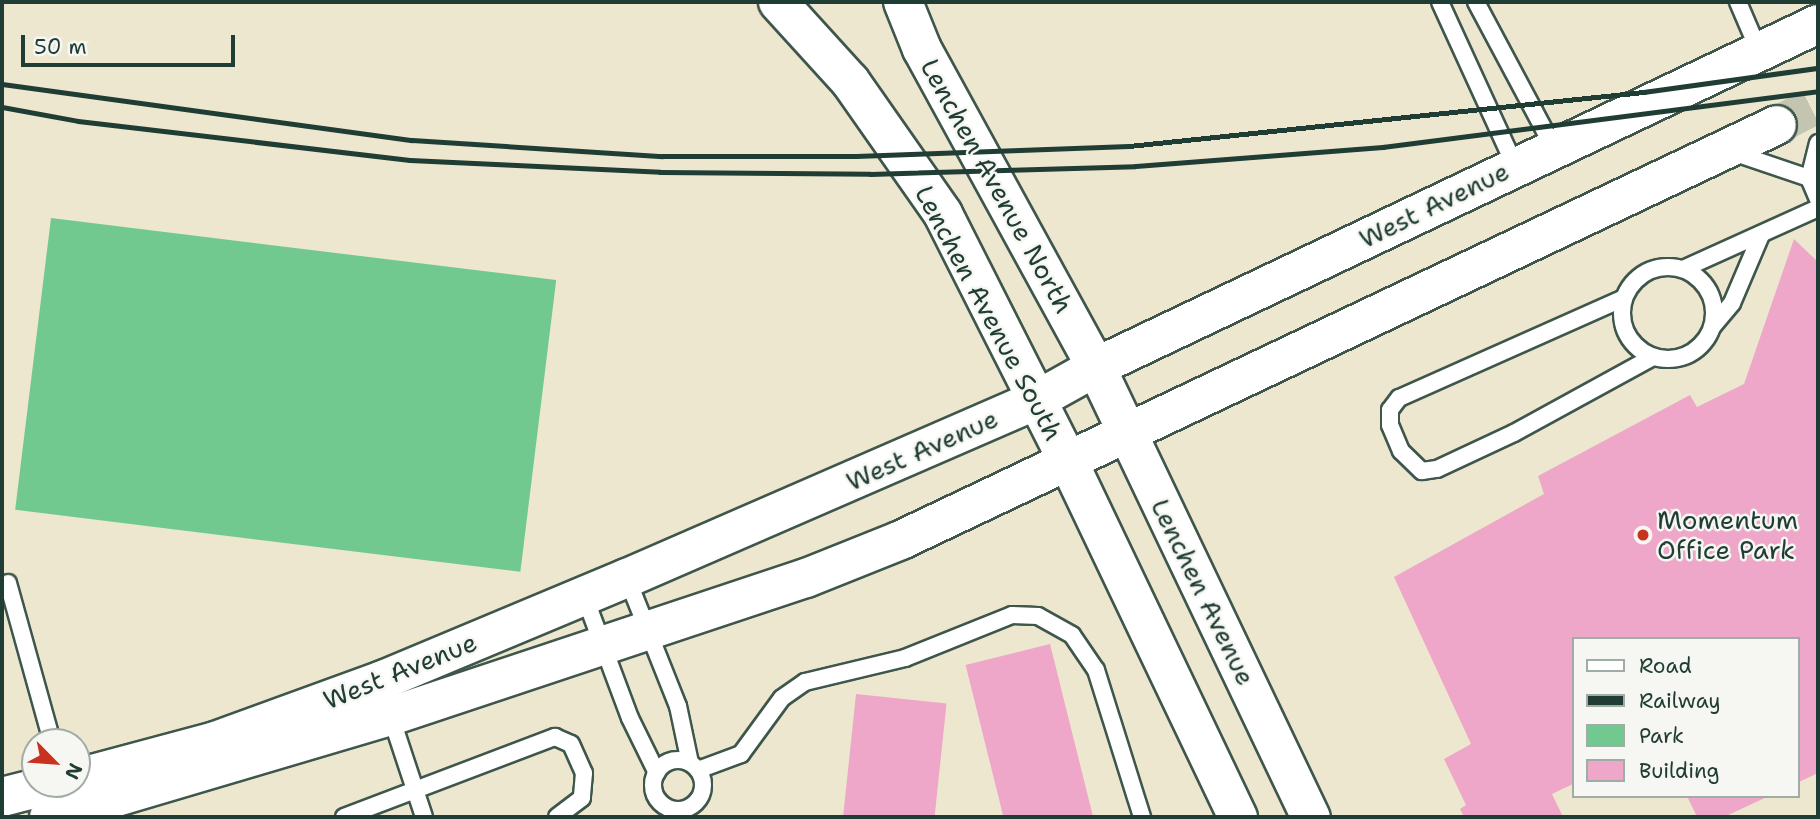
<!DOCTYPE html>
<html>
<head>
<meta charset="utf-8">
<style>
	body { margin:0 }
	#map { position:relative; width:1820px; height:819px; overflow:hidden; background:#ede7cf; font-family:"Shantell Sans",sans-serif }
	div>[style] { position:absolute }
	.green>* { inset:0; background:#71c98f; transform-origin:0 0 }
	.building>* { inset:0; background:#eea7c8; transform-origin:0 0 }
	.secondary-tunnel>* { height:38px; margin-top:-19px; transform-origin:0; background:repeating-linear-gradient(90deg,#c4c5b0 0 38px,transparent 0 57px) }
	.roads { filter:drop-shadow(2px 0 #3e564b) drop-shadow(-2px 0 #3e564b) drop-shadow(0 2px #3e564b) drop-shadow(0 -2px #3e564b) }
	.lane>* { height:16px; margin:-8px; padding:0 8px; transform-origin:8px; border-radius:8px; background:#fff }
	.lane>.ring { margin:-8px; padding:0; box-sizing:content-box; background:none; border:16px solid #fff; border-radius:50% }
	.secondary>* { height:38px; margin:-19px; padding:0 19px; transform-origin:19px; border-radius:19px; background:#fff }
	.rail>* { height:5px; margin:-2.5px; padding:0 2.5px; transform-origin:2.5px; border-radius:2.5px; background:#1f3d34 }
	.dots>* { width:19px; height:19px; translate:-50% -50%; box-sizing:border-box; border:4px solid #f6f6f2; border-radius:50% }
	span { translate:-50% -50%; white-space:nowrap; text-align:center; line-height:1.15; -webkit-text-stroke:5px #f6f6f2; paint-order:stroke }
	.street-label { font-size:26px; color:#1f3d34 }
	.poi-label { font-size:26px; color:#1f3d34 }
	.left { translate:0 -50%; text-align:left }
	.frame { position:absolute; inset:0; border:4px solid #1f3d34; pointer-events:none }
	.legend { position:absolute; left:1572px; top:637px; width:228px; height:161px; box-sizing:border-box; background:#f6f6f2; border:2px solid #a0aca6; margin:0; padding:9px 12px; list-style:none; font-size:21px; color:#1f3d34 }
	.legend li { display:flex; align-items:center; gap:14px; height:35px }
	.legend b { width:35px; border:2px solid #a0aca6 }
	.north { position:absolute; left:21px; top:728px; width:70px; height:70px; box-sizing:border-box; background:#f6f6f2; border:2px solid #a0aca6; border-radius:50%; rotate:115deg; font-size:19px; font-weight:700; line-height:28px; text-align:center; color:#1f3d34 }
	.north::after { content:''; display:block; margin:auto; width:24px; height:32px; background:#c8321e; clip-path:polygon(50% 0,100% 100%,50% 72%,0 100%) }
	.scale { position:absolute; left:21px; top:35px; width:214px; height:32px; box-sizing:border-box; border:4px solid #1f3d34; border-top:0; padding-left:9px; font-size:21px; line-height:24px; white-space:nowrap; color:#1f3d34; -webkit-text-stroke:5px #f6f6f2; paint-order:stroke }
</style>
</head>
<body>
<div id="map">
	<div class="green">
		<i style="left:51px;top:218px;width:509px;height:294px;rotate:7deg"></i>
	</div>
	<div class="building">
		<i style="clip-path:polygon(1794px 239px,1818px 262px,1818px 773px,1797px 783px,1797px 639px,1573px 639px,1573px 784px,1552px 794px,1563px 817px,1464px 817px,1460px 809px,1466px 805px,1444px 759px,1471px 744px,1394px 577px,1544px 494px,1538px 476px,1690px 395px,1697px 407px,1744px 384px)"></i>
		<i style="left:1050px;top:644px;width:178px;height:87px;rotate:76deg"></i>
		<i style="left:856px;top:694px;width:91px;height:124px;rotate:6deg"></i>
		<i style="clip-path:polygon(1687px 796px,1769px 796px,1724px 817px,1697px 817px)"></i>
	</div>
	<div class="secondary-tunnel">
		<i style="left:1777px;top:125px;width:46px;rotate:-27.1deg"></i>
	</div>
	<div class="roads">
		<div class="lane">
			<i style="left:1440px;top:2px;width:180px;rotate:65.4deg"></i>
			<i style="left:1476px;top:2px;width:166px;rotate:61.9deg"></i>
			<i style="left:1738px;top:2px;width:53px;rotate:66.8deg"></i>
			<i style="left:1818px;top:143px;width:36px;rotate:104deg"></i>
			<i style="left:1809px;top:178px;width:23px;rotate:67deg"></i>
			<i style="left:1735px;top:153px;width:78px;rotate:18.7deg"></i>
			<i class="ring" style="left:1622px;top:267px;width:76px;height:76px"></i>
			<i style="left:1683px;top:269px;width:148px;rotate:-24.3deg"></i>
			<i style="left:1624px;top:298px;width:246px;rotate:156deg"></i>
			<i style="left:1399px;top:398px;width:15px;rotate:127deg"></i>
			<i style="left:1390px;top:410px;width:15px;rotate:90deg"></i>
			<i style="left:1390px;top:425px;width:28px;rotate:67deg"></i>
			<i style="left:1401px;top:451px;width:29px;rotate:44deg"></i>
			<i style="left:1422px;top:471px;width:15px;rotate:-8deg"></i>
			<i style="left:1437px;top:469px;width:85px;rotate:-25.1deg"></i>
			<i style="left:1514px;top:433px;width:158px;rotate:-28.7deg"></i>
			<i style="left:1712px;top:327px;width:31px;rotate:-50deg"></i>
			<i style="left:1732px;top:303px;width:74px;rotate:-66.9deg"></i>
			<i style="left:627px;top:578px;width:138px;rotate:68.3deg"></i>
			<i style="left:678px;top:706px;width:58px;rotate:78.1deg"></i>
			<i style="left:8px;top:583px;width:165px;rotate:74.5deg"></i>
			<i style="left:584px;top:595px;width:131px;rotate:69.5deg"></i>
			<i style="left:630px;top:718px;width:61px;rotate:63.9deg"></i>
			<i style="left:391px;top:717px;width:105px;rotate:71.7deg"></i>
			<i class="ring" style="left:653px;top:760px;width:34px;height:34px"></i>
			<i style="left:698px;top:770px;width:46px;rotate:-20.4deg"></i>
			<i style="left:741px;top:754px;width:69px;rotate:-53.8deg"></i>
			<i style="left:782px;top:698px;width:28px;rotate:-35deg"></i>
			<i style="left:805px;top:682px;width:103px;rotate:-13.5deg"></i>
			<i style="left:905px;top:658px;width:115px;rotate:-21.9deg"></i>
			<i style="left:1012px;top:615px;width:26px;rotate:2deg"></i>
			<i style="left:1038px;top:616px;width:39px;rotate:29deg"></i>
			<i style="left:1072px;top:635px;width:42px;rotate:55.6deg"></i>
			<i style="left:1096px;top:670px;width:154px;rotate:72.6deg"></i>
			<i style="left:344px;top:817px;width:226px;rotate:-20.8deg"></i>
			<i style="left:555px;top:737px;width:17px;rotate:24deg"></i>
			<i style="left:571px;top:744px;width:32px;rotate:66deg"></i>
			<i style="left:584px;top:773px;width:25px;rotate:95deg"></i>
			<i style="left:582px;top:798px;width:31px;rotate:143deg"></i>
		</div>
		<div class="secondary">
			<i style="left:778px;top:2px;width:107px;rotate:47.7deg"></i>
			<i style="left:850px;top:81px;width:162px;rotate:55deg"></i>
			<i style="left:943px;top:214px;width:277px;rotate:63.2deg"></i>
			<i style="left:1068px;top:461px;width:395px;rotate:64.5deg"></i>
			<i style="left:903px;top:2px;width:51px;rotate:68deg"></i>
			<i style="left:922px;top:49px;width:362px;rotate:61.3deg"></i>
			<i style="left:1096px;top:367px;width:499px;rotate:64.5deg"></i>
			<i style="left:77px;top:778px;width:143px;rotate:-15deg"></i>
			<i style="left:215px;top:741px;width:179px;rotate:-20deg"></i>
			<i style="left:383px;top:680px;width:264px;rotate:-22.7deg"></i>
			<i style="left:627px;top:578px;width:445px;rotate:-23.5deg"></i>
			<i style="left:1035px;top:401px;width:70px;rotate:-29.1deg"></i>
			<i style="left:1096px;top:367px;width:799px;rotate:-25.41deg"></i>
			<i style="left:2px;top:797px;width:53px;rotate:-14.3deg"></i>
			<i style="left:49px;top:817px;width:357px;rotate:-16.5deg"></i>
			<i style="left:391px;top:716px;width:437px;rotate:-18.4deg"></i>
			<i style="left:806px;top:578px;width:102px;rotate:-21.8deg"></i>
			<i style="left:901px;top:540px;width:969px;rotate:-25.35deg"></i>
		</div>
	</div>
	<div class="rail">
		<i style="left:2px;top:84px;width:414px;rotate:7.8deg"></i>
		<i style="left:412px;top:140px;width:251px;rotate:3.7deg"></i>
		<i style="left:662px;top:156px;width:194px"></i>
		<i style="left:856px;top:156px;width:273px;rotate:-2.1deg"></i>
		<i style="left:1129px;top:146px;width:518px;rotate:-5.99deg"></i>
		<i style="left:1644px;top:92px;width:176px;rotate:-7.9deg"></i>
		<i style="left:2px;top:107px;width:77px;rotate:10.4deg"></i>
		<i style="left:78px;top:121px;width:334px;rotate:6.7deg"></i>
		<i style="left:410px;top:160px;width:250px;rotate:2.7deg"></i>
		<i style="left:660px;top:172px;width:210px;rotate:0.5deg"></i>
		<i style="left:870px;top:174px;width:265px;rotate:-1.7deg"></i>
		<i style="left:1135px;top:166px;width:249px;rotate:-4.4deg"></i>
		<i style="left:1383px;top:147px;width:439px;rotate:-7.3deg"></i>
	</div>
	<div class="dots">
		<i style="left:1643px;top:535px;background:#c8321e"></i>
	</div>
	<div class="street-label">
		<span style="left:997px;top:186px;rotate:61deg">Lenchen Avenue North</span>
		<span style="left:1434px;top:205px;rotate:-26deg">West Avenue</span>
		<span style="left:989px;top:313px;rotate:62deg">Lenchen Avenue South</span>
		<span style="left:922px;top:450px;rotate:-24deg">West Avenue</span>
		<span style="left:1203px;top:592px;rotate:64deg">Lenchen Avenue</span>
		<span style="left:400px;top:671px;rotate:-22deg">West Avenue</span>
	</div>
	<div class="poi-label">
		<span class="left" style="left:1657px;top:535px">Momentum<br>Office Park</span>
	</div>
	<div class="frame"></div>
	<ul class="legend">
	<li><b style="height:9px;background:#fff"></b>Road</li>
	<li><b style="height:9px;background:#1f3d34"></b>Railway</li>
	<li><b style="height:19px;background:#71c98f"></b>Park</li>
	<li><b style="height:19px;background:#eea7c8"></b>Building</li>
	</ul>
	<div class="north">N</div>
	<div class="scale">50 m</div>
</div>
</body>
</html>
